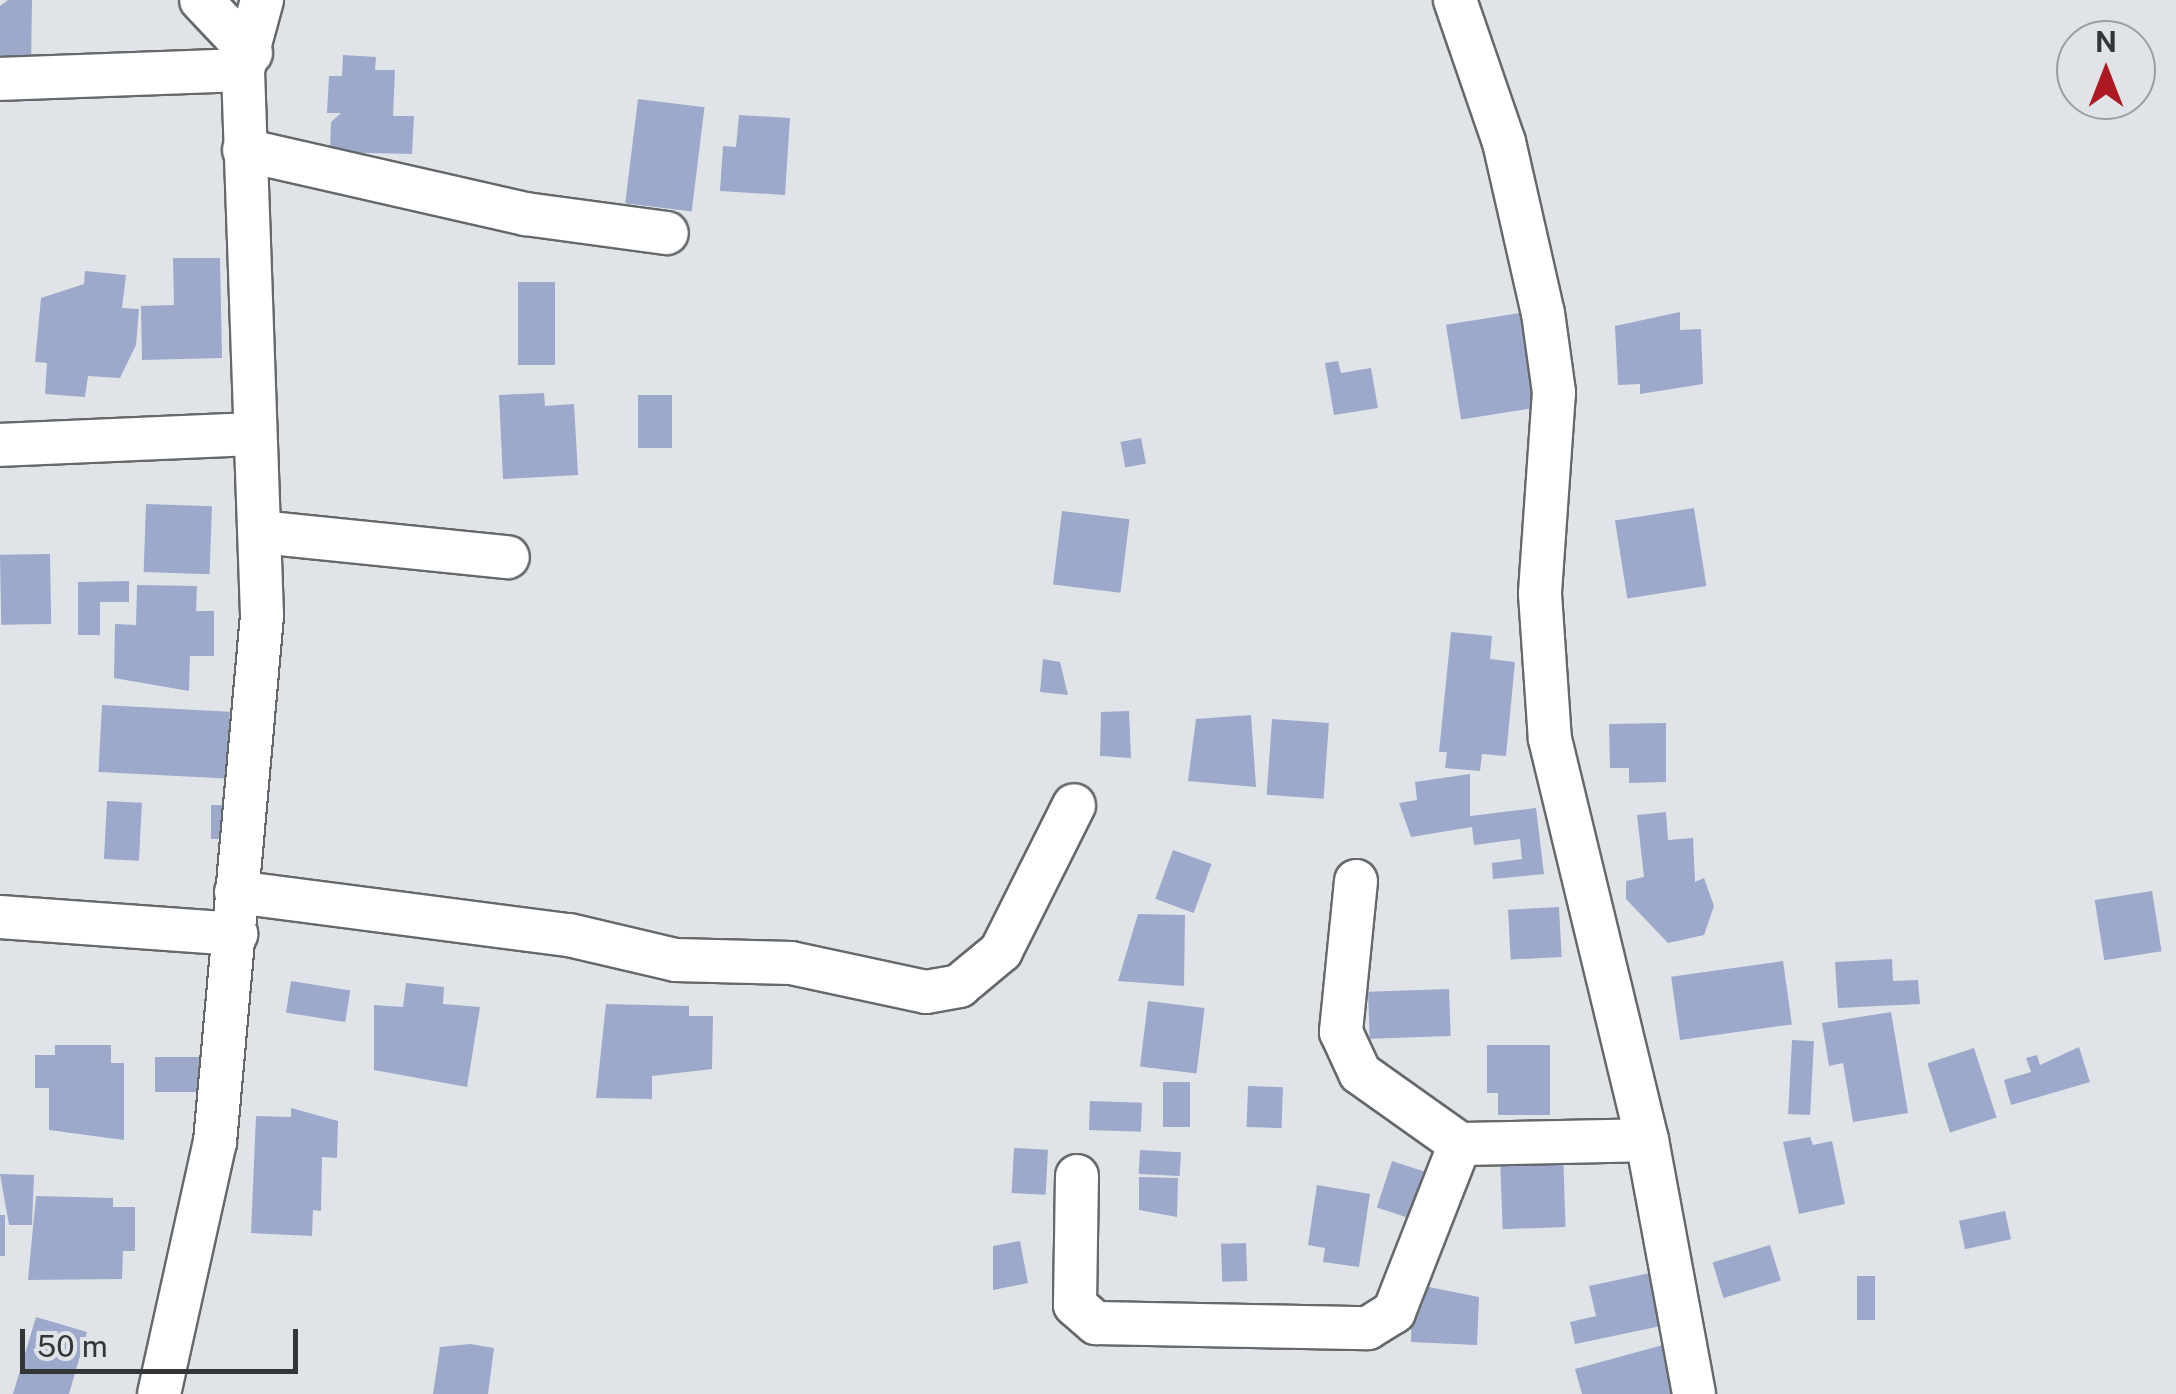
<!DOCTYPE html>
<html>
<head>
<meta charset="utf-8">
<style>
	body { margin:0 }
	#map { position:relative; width:2176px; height:1394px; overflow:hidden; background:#e0e4e8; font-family:"Public Sans",sans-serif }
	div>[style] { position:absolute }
	.building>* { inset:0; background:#9da9ca; transform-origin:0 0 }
	.roads { filter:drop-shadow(2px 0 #65696c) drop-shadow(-2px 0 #65696c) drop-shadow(0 2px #65696c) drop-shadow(0 -2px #65696c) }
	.minor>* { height:42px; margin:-21px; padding:0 21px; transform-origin:21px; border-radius:21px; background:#fff }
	span { translate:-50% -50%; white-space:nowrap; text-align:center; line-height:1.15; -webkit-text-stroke:10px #e0e4e8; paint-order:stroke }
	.north { position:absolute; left:2056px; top:20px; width:100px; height:100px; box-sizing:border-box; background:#e0e4e8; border:2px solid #9b9ea1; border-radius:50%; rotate:0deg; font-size:28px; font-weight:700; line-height:40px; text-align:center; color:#333536 }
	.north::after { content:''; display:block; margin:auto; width:35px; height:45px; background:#ac1922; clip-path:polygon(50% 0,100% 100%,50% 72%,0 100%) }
	.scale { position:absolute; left:20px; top:1329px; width:278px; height:45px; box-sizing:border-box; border:5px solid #333536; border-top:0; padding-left:12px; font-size:30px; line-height:35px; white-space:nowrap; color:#333536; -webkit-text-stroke:8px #e0e4e8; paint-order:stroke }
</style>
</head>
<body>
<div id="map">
	<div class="building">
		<i style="clip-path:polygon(8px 0,32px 0,31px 68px,0 68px,0 6px)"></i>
		<i style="clip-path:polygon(343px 55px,376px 57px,375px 70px,395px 70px,393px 116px,414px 116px,412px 154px,330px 152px,331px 122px,341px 113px,327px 113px,329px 76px,342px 76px)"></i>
		<i style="left:638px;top:99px;width:67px;height:105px;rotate:7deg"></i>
		<i style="clip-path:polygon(739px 115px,790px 118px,785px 195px,720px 191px,723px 146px,736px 147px)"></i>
		<i style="clip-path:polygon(173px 258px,220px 258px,222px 358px,142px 360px,141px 306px,174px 305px)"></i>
		<i style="clip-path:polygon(85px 271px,126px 275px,122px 308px,139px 309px,136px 345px,120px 378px,88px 376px,85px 397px,45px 394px,47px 363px,35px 362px,41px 298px,84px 284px)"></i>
		<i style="left:518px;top:282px;width:37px;height:83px"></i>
		<i style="left:1526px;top:312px;width:96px;height:81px;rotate:81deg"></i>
		<i style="clip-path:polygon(1680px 312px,1680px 330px,1701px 329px,1703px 384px,1640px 394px,1640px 384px,1618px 385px,1615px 326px)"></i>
		<i style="clip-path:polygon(1338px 361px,1341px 373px,1371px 368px,1378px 408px,1334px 415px,1325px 363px)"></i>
		<i style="clip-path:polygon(544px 393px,545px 406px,574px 404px,578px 475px,503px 479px,499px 395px)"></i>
		<i style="left:638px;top:395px;width:34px;height:53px"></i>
		<i style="left:1141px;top:438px;width:26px;height:21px;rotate:79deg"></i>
		<i style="left:146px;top:504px;width:66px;height:68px;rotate:2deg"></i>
		<i style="left:1694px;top:508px;width:79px;height:80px;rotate:81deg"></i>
		<i style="left:1062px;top:511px;width:68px;height:74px;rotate:7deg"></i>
		<i style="left:50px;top:554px;width:70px;height:50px;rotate:89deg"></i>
		<i style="clip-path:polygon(129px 581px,129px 602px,100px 602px,100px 635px,78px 635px,78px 582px)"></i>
		<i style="clip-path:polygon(137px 585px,197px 586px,196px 611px,214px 611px,214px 656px,190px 656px,189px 691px,114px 678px,115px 624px,136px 625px)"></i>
		<i style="clip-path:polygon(1451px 632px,1492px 636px,1490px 659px,1515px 662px,1506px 756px,1482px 754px,1480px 771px,1445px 768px,1447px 752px,1439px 752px)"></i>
		<i style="clip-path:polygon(1043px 659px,1060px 662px,1068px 695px,1040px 692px)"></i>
		<i style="left:102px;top:705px;width:128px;height:67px;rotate:3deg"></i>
		<i style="clip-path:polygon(1129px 711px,1131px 758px,1100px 756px,1101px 712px)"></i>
		<i style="clip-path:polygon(1251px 715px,1256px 787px,1188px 781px,1196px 719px)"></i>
		<i style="left:1272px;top:719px;width:57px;height:76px;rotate:4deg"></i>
		<i style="clip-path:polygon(1666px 723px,1666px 782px,1629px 783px,1629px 768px,1610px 768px,1609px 724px)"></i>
		<i style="clip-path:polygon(1470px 774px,1470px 816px,1536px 808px,1544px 874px,1493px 879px,1492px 863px,1522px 859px,1520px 839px,1474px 845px,1472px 827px,1411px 837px,1399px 803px,1417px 800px,1415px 782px)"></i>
		<i style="left:107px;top:801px;width:35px;height:58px;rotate:3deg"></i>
		<i style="left:211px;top:805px;width:23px;height:34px"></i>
		<i style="clip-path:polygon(1666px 812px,1668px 840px,1693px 838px,1695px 882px,1704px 878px,1714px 906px,1704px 935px,1668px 943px,1626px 899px,1626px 881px,1644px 877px,1637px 815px)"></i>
		<i style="left:1173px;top:850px;width:41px;height:52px;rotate:20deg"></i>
		<i style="left:2152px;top:891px;width:61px;height:58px;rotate:81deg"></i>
		<i style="left:1559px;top:907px;width:50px;height:51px;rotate:87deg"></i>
		<i style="clip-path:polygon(1138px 914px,1185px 915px,1184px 986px,1118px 981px)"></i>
		<i style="clip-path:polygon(1892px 959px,1893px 981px,1918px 980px,1920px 1004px,1838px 1008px,1835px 962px)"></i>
		<i style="left:1783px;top:961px;width:64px;height:113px;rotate:82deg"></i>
		<i style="left:291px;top:981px;width:60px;height:32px;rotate:9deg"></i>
		<i style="clip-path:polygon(406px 983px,444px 987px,443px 1004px,480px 1007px,467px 1087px,374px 1070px,374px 1005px,403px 1007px)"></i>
		<i style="left:1449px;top:989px;width:47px;height:81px;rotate:88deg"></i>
		<i style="left:1148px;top:1001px;width:57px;height:66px;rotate:7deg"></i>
		<i style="clip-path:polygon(606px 1004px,689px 1006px,689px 1016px,713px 1016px,712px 1069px,652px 1076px,652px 1099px,596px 1098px)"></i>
		<i style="clip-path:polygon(1891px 1012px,1908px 1113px,1853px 1122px,1843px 1063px,1829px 1066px,1822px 1023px)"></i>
		<i style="left:1792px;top:1040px;width:22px;height:74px;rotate:3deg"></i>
		<i style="clip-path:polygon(55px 1045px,111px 1045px,111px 1063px,124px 1063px,124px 1140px,49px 1130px,49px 1088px,35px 1088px,35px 1055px,55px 1055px)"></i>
		<i style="clip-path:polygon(1487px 1045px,1550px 1045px,1550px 1115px,1498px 1115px,1498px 1093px,1487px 1093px)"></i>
		<i style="clip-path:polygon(2079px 1047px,2090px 1082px,2011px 1105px,2004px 1080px,2031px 1072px,2026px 1058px,2037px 1055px,2040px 1065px)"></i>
		<i style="left:1974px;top:1048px;width:73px;height:49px;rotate:72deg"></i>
		<i style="left:155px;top:1057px;width:47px;height:35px"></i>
		<i style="left:1163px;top:1082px;width:27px;height:45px"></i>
		<i style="left:1248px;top:1086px;width:35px;height:41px;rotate:2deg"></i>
		<i style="left:1090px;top:1101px;width:52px;height:29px;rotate:2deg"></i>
		<i style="clip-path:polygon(291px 1108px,338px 1121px,337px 1158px,322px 1157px,321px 1211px,313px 1210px,312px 1236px,251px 1233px,256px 1116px,291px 1117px)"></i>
		<i style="clip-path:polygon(1810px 1137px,1813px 1145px,1832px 1141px,1845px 1204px,1799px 1214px,1783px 1142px)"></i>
		<i style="left:1014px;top:1148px;width:34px;height:45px;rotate:3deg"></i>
		<i style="left:1140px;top:1150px;width:41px;height:24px;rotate:3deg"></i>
		<i style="left:1563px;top:1153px;width:74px;height:63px;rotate:88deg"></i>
		<i style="left:1392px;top:1161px;width:47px;height:49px;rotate:18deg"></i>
		<i style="clip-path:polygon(0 1174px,34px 1175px,32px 1225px,9px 1225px)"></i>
		<i style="clip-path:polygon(1139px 1177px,1178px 1178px,1177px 1217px,1139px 1210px)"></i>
		<i style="clip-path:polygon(1317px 1185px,1370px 1194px,1359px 1267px,1323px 1262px,1325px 1248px,1308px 1245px)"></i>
		<i style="clip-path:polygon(36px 1196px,113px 1198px,113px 1207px,135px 1207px,135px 1251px,123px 1251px,122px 1279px,28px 1280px)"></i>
		<i style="left:2005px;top:1211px;width:29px;height:47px;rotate:78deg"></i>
		<i style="left:0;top:1215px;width:5px;height:41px"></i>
		<i style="clip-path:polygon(1020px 1241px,1028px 1283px,993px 1290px,993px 1246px)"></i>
		<i style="left:1246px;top:1243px;width:38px;height:25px;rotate:88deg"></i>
		<i style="left:1770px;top:1245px;width:37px;height:60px;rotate:73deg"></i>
		<i style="clip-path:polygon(1650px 1273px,1661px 1326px,1575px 1344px,1570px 1322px,1596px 1316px,1589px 1286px)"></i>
		<i style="left:1857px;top:1276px;width:18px;height:44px"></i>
		<i style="clip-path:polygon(1424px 1286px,1479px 1297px,1477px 1345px,1411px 1342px,1412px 1305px,1423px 1305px)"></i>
		<i style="clip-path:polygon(36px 1317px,87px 1332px,69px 1394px,13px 1394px)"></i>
		<i style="clip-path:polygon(470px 1344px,494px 1348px,488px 1394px,433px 1394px,440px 1347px)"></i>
		<i style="clip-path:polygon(1663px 1345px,1677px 1394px,1582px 1394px,1575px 1369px)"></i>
	</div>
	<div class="roads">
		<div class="minor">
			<i style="left:201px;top:0;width:73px;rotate:46.7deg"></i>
			<i style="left:1455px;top:0;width:150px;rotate:71deg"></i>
			<i style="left:1504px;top:142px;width:175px;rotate:77.2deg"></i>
			<i style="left:1543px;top:313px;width:80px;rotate:82.1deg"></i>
			<i style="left:1554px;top:392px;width:202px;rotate:94deg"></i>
			<i style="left:1540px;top:594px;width:145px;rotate:86.1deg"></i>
			<i style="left:1550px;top:739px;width:413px;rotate:76.4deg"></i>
			<i style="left:1647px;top:1140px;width:258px;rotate:79.5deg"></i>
			<i style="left:0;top:79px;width:243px;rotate:-2.1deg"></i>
			<i style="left:244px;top:150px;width:289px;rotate:12.8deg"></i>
			<i style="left:526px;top:214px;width:142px;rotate:7.7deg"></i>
			<i style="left:0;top:445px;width:255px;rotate:-2.5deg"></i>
			<i style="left:260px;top:532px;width:249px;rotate:5.8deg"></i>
			<i style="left:1356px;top:881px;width:152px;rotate:95.7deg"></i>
			<i style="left:1341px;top:1032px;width:45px;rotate:65.1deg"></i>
			<i style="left:1360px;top:1073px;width:123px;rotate:35.4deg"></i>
			<i style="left:1460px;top:1144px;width:187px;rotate:-1.2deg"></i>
			<i style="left:236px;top:892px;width:336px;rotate:7.4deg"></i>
			<i style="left:569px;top:935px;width:110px;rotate:13.2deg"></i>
			<i style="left:676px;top:960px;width:115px;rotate:1.5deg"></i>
			<i style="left:791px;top:963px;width:138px;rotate:12.1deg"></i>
			<i style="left:926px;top:992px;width:34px;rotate:-10deg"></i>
			<i style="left:959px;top:986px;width:55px;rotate:-39.8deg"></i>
			<i style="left:1001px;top:951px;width:163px;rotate:-63.4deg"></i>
			<i style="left:0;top:917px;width:237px;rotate:4.1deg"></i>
			<i style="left:1077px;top:1176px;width:129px;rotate:90.9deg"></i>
			<i style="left:1075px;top:1305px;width:28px;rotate:41deg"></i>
			<i style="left:1096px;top:1323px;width:272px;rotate:1.1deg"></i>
			<i style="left:1368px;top:1328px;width:31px;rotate:-32deg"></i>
			<i style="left:1394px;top:1312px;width:180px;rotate:-68.6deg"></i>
			<i style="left:159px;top:1394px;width:258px;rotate:-77.5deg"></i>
			<i style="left:215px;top:1142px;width:529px;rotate:-84.9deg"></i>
			<i style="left:262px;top:615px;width:545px;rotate:-92deg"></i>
			<i style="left:243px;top:70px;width:73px;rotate:-74.8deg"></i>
		</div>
	</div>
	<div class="north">N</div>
	<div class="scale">50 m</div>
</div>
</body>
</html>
